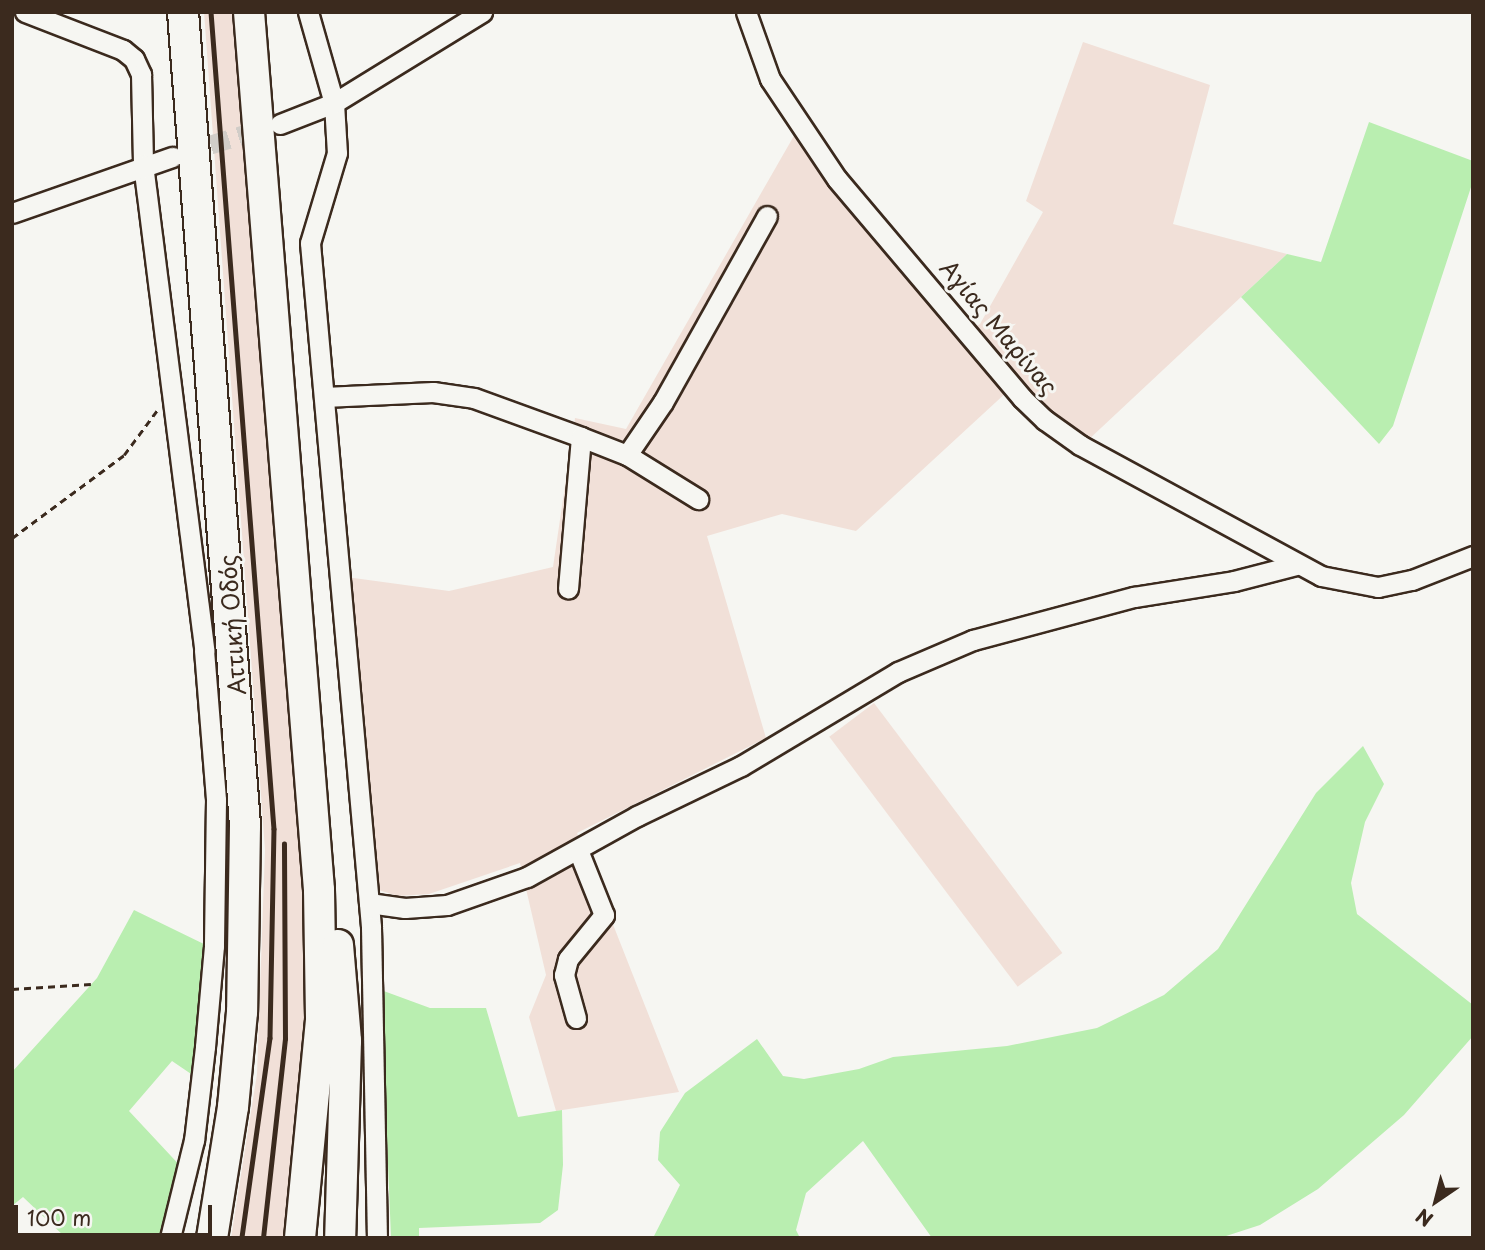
<!DOCTYPE html>
<html>
<head>
<meta charset="utf-8">
<style>
	body { margin:0 }
	#map { position:relative; width:1485px; height:1250px; overflow:hidden; background:#f6f6f2; font-family:"Playpen Sans",sans-serif }
	div>[style] { position:absolute }
	.built>* { inset:0; background:#f1e0d8; transform-origin:0 0 }
	.green>* { inset:0; background:#b9eeb0 }
	.minor-tunnel>* { height:19px; margin-top:-9.5px; transform-origin:0; background:repeating-linear-gradient(90deg,#d1cdc8 0 19px,transparent 0 29px) }
	.path>* { height:2.5px; margin-top:-1.25px; transform-origin:0; background:repeating-linear-gradient(90deg,#3b2a1e 0 7px,transparent 0 12px) }
	.roads { filter:drop-shadow(2px 0 #3b2a1e) drop-shadow(-2px 0 #3b2a1e) drop-shadow(0 2px #3b2a1e) drop-shadow(0 -2px #3b2a1e) }
	.minor>* { height:19px; margin:-9.5px; padding:0 9.5px; transform-origin:9.5px; border-radius:9.5px; background:#f6f6f2 }
	.highway>* { height:30px; margin:-15px; padding:0 15px; transform-origin:15px; border-radius:15px; background:#f6f6f2 }
	.rail>* { height:4.5px; margin:-2.25px; padding:0 2.25px; transform-origin:2.25px; border-radius:2.25px; background:#3b2a1e }
	span { translate:-50% -50%; white-space:nowrap; text-align:center; line-height:1.15; -webkit-text-stroke:6px #f6f6f2; paint-order:stroke }
	.street-label { font-size:23px; color:#3b2a1e }
	.frame { position:absolute; inset:0; border:14px solid #3b2a1e; pointer-events:none }
	.north { position:absolute; left:1401px; top:1166px; width:70px; height:70px; -webkit-text-stroke:5px #f6f6f2; paint-order:stroke; rotate:215deg; font-size:19px; font-weight:700; line-height:28px; text-align:center; color:#3b2a1e }
	.north::after { content:''; display:block; margin:auto; width:24px; height:32px; background:#3b2a1e; clip-path:polygon(50% 0,100% 100%,50% 72%,0 100%) }
	.scale { position:absolute; left:14px; top:1205px; width:198px; height:32px; box-sizing:border-box; border:4px solid #3b2a1e; border-top:0; padding-left:9px; font-size:21px; line-height:24px; white-space:nowrap; color:#3b2a1e; -webkit-text-stroke:5px #f6f6f2; paint-order:stroke }
</style>
</head>
<body>
<div id="map">
	<div class="built">
		<i style="clip-path:polygon(204px 12px,238px 12px,305px 899px,307px 1047px,289px 1238px,231px 1238px,257px 1074px,265px 850px)"></i>
		<i style="clip-path:polygon(1083px 42px,1210px 85px,1173px 224px,1287px 254px,1086px 442px,1051px 415px,1021px 379px,856px 531px,782px 514px,707px 536px,766px 738px,577px 833px,679px 1092px,556px 1111px,529px 1017px,546px 975px,520px 863px,429px 894px,398px 896px,372px 888px,339px 576px,449px 591px,553px 567px,575px 418px,626px 429px,795px 134px,959px 337px,980px 324px,1043px 212px,1026px 201px)"></i>
		<i style="left:874px;top:703px;width:313px;height:56px;rotate:53deg"></i>
	</div>
	<div class="green">
		<i style="clip-path:polygon(1369px 122px,1473px 161px,1473px 181px,1393px 426px,1379px 444px,1241px 297px,1287px 254px,1321px 262px)"></i>
		<i style="clip-path:polygon(1363px 746px,1384px 784px,1365px 822px,1351px 883px,1357px 914px,1473px 1005px,1473px 1036px,1404px 1115px,1318px 1189px,1260px 1225px,1220px 1238px,932px 1238px,863px 1141px,806px 1193px,796px 1230px,800px 1238px,653px 1238px,680px 1185px,658px 1160px,660px 1132px,685px 1093px,757px 1039px,783px 1076px,804px 1079px,859px 1069px,893px 1057px,1007px 1046px,1097px 1028px,1164px 995px,1218px 949px,1316px 793px)"></i>
		<i style="clip-path:polygon(134px 910px,210px 947px,197px 1078px,172px 1061px,129px 1111px,185px 1171px,166px 1238px,66px 1238px,23px 1197px,12px 1206px,12px 1072px,97px 978px)"></i>
		<i style="clip-path:polygon(381px 990px,430px 1008px,486px 1008px,518px 1117px,562px 1110px,563px 1165px,558px 1210px,540px 1223px,419px 1228px,419px 1238px,391px 1238px)"></i>
	</div>
	<div class="minor-tunnel">
		<i style="left:183px;top:153px;width:89px;rotate:-17deg"></i>
	</div>
	<div class="path">
		<i style="left:12px;top:538px;width:139px;rotate:-36.5deg"></i>
		<i style="left:124px;top:455px;width:57px;rotate:-53.5deg"></i>
		<i style="left:12px;top:989px;width:79px;rotate:-3.6deg"></i>
	</div>
	<div class="roads">
		<div class="minor">
			<i style="left:25px;top:12px;width:105px;rotate:21.2deg"></i>
			<i style="left:123px;top:50px;width:14px;rotate:39deg"></i>
			<i style="left:134px;top:59px;width:17px;rotate:65deg"></i>
			<i style="left:141px;top:74px;width:90px;rotate:88.7deg"></i>
			<i style="left:143px;top:164px;width:490px;rotate:82.8deg"></i>
			<i style="left:204px;top:650px;width:150px;rotate:85.4deg"></i>
			<i style="left:216px;top:800px;width:146px;rotate:90.8deg"></i>
			<i style="left:214px;top:946px;width:101px;rotate:95.1deg"></i>
			<i style="left:205px;top:1047px;width:94px;rotate:96.7deg"></i>
			<i style="left:194px;top:1140px;width:101px;rotate:103.8deg"></i>
			<i style="left:308px;top:12px;width:95px;rotate:74.1deg"></i>
			<i style="left:334px;top:103px;width:50px;rotate:86.6deg"></i>
			<i style="left:337px;top:153px;width:94px;rotate:106.7deg"></i>
			<i style="left:310px;top:243px;width:687px;rotate:84.9deg"></i>
			<i style="left:371px;top:927px;width:311px;rotate:88.9deg"></i>
			<i style="left:746px;top:12px;width:71px;rotate:70.3deg"></i>
			<i style="left:770px;top:79px;width:120px;rotate:56.2deg"></i>
			<i style="left:837px;top:179px;width:287px;rotate:49.8deg"></i>
			<i style="left:1022px;top:398px;width:32px;rotate:44deg"></i>
			<i style="left:1045px;top:420px;width:43px;rotate:35.5deg"></i>
			<i style="left:1080px;top:445px;width:274px;rotate:28.5deg"></i>
			<i style="left:1321px;top:576px;width:58px;rotate:10.9deg"></i>
			<i style="left:1378px;top:587px;width:35px;rotate:-12deg"></i>
			<i style="left:1412px;top:580px;width:66px;rotate:-21.5deg"></i>
			<i style="left:280px;top:124px;width:58px;rotate:-21.3deg"></i>
			<i style="left:334px;top:103px;width:174px;rotate:-31.6deg"></i>
			<i style="left:12px;top:213px;width:170px;rotate:-19.3deg"></i>
			<i style="left:324px;top:397px;width:109px;rotate:-2.6deg"></i>
			<i style="left:433px;top:392px;width:41px;rotate:8.3deg"></i>
			<i style="left:474px;top:398px;width:114px;rotate:20deg"></i>
			<i style="left:581px;top:437px;width:152px;rotate:94.9deg"></i>
			<i style="left:581px;top:437px;width:49px;rotate:21.4deg"></i>
			<i style="left:627px;top:455px;width:84px;rotate:31.8deg"></i>
			<i style="left:627px;top:455px;width:64px;rotate:-55.8deg"></i>
			<i style="left:663px;top:402px;width:213px;rotate:-60.8deg"></i>
			<i style="left:369px;top:903px;width:36px;rotate:8deg"></i>
			<i style="left:405px;top:908px;width:42px;rotate:-4.1deg"></i>
			<i style="left:447px;top:905px;width:85px;rotate:-19.3deg"></i>
			<i style="left:527px;top:877px;width:126px;rotate:-29deg"></i>
			<i style="left:637px;top:816px;width:115px;rotate:-25.7deg"></i>
			<i style="left:741px;top:766px;width:183px;rotate:-30.9deg"></i>
			<i style="left:898px;top:672px;width:82px;rotate:-23.1deg"></i>
			<i style="left:973px;top:640px;width:167px;rotate:-15deg"></i>
			<i style="left:1134px;top:597px;width:101px;rotate:-9.1deg"></i>
			<i style="left:1234px;top:581px;width:64px;rotate:-14.5deg"></i>
			<i style="left:576px;top:1018px;width:45px;rotate:-105.6deg"></i>
			<i style="left:564px;top:975px;width:16px;rotate:-76deg"></i>
			<i style="left:568px;top:959px;width:57px;rotate:-50.7deg"></i>
			<i style="left:604px;top:915px;width:70px;rotate:-111.8deg"></i>
		</div>
		<div class="highway">
			<i style="left:183px;top:12px;width:816px;rotate:85.64deg"></i>
			<i style="left:245px;top:826px;width:186px;rotate:90.9deg"></i>
			<i style="left:242px;top:1012px;width:95px;rotate:95.4deg"></i>
			<i style="left:233px;top:1107px;width:133px;rotate:99.1deg"></i>
			<i style="left:249px;top:12px;width:881px;rotate:85.44deg"></i>
			<i style="left:319px;top:890px;width:130px;rotate:89.1deg"></i>
			<i style="left:321px;top:1020px;width:219px;rotate:95.5deg"></i>
			<i style="left:338px;top:945px;width:96px;rotate:85.2deg"></i>
			<i style="left:346px;top:1041px;width:197px;rotate:91.7deg"></i>
		</div>
	</div>
	<div class="rail">
		<i style="left:211px;top:12px;width:819px;rotate:85.59deg"></i>
		<i style="left:274px;top:829px;width:209px;rotate:91.1deg"></i>
		<i style="left:270px;top:1038px;width:202px;rotate:98deg"></i>
		<i style="left:263px;top:1238px;width:200px;rotate:-83.7deg"></i>
		<i style="left:285px;top:1039px;width:195px;rotate:-90.3deg"></i>
	</div>
	<div class="street-label">
		<span style="left:999px;top:327px;rotate:50deg">Αγίας Μαρίνας</span>
		<span style="left:232px;top:625px;rotate:-94deg">Αττική Οδός</span>
	</div>
	<div class="frame"></div>
	<div class="north">N</div>
	<div class="scale">100 m</div>
</div>
</body>
</html>
